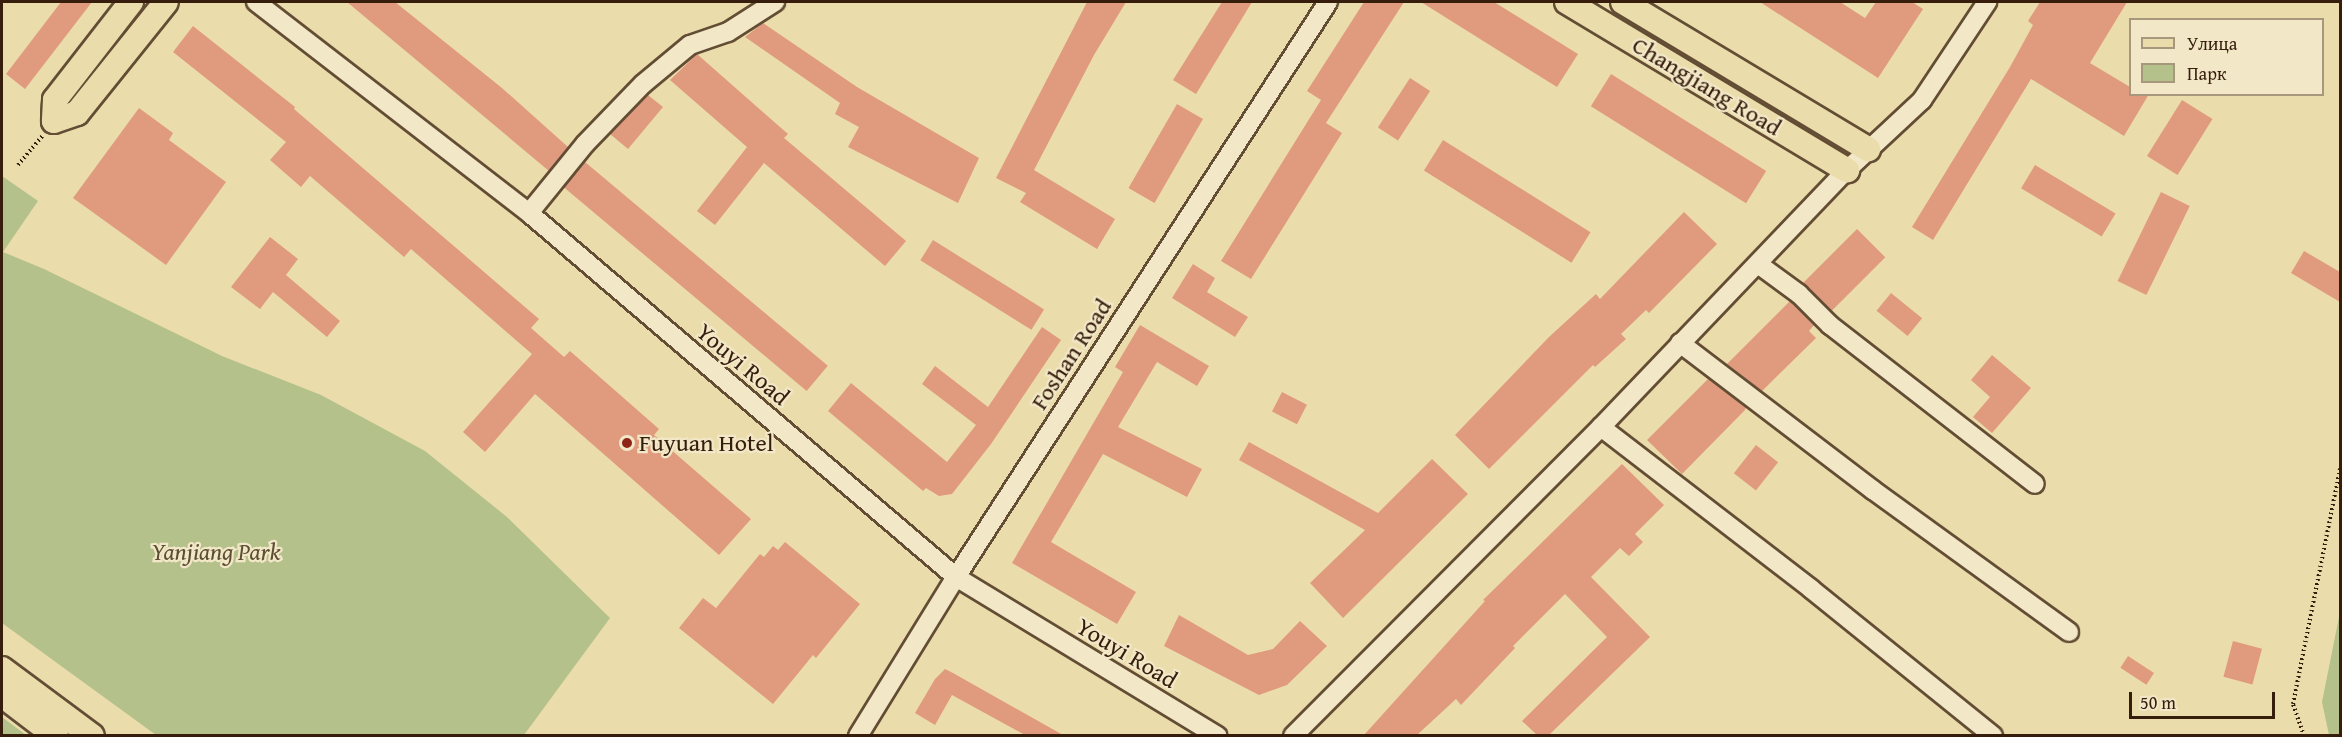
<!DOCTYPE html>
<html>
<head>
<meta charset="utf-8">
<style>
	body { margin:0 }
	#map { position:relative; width:2342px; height:737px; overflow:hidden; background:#ebdcab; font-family:"Gentium Book Plus",serif }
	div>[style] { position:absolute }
	.green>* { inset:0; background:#b4c18b }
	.building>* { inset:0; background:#e09b7e; transform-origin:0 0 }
	.path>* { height:4px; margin-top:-2px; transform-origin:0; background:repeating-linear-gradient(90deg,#361d0c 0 1.5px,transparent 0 4.5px) }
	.roads { filter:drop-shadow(2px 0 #634d34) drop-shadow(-2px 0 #634d34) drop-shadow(0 2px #634d34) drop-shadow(0 -2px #634d34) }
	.minor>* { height:18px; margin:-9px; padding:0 9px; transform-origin:9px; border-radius:9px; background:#f2e8c8 }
	.major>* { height:24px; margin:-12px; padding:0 12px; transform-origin:12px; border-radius:12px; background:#ebdcab }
	.dots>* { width:16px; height:16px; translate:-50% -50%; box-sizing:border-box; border:3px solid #f2e8c8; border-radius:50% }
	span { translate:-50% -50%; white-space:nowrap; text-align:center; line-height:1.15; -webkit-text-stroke:4.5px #f2e8c8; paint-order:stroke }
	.street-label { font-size:24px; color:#361d0c }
	.poi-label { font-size:24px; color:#361d0c }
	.left { translate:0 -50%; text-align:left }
	.park-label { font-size:24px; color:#5c4e32; font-style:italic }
	.frame { position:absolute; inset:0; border:3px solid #361d0c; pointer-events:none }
	.legend { position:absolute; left:2129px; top:18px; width:195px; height:78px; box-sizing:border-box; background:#f2e8c8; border:2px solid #a7977d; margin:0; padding:8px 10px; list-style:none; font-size:18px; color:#361d0c }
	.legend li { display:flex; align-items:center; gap:12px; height:30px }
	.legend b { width:30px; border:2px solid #a7977d }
	.scale { position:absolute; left:2129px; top:692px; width:146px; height:27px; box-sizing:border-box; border:3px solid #361d0c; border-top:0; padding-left:8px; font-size:18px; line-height:21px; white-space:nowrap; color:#361d0c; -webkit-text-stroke:4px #f2e8c8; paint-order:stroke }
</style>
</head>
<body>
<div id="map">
	<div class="green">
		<i style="clip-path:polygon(2px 176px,38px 201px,3px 252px,44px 269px,222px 356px,321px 395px,425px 451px,507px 517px,610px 618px,524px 735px,156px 735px,2px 623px)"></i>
		<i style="clip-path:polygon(2340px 612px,2340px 735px,2329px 735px,2322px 702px)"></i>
		<i style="clip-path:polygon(2px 717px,26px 735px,2px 735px)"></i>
	</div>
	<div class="building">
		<i style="clip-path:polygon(61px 2px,92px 2px,25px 89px,6px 74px)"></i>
		<i style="clip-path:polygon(347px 2px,395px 2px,502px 88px,568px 147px,549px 171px)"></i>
		<i style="clip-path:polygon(1087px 2px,1126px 2px,1094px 55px,1034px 170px,1115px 219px,1097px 249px,1020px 202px,1026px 193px,996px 178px)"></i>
		<i style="clip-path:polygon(1222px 2px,1252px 2px,1196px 94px,1173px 80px)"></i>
		<i style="clip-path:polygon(1364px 2px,1404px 2px,1326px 123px,1342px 133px,1251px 279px,1221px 261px,1321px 100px,1307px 91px)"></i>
		<i style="clip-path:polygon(1421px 2px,1494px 2px,1578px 54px,1557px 87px)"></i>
		<i style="clip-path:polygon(1760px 2px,1840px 2px,1865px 18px,1876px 2px,1912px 2px,1923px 9px,1878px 78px)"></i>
		<i style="clip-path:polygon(2040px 2px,2127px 2px,2090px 63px,2130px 87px,2130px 94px,2149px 94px,2124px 136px,2031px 79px,1933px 240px,1912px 227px,2010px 67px,2033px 25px,2028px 21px)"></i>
		<i style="clip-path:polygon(763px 23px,857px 87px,979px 158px,958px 203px,848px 147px,859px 127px,835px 114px,840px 103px,745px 37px)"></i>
		<i style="clip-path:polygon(193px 26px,295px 107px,294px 109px,539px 319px,531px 328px,564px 357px,570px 351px,659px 429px,654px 435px,751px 519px,719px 555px,535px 394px,485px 452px,463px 432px,532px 354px,411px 249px,404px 257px,310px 176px,301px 187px,270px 160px,286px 142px,173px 52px)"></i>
		<i style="clip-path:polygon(697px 54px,788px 134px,784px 138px,906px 241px,885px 266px,764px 163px,715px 225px,697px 211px,747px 147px,670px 80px)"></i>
		<i style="left:1611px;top:74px;width:183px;height:38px;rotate:32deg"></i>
		<i style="left:1410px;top:78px;width:24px;height:59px;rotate:33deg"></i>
		<i style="clip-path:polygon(648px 95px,663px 107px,628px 149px,610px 134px)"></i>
		<i style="left:2182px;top:100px;width:36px;height:66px;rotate:32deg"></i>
		<i style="left:1177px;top:104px;width:30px;height:97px;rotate:30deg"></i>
		<i style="clip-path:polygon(139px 108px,173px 133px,169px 140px,226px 182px,166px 265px,73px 198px)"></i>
		<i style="left:1443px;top:140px;width:174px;height:36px;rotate:32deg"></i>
		<i style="left:585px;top:162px;width:317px;height:33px;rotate:40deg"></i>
		<i style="left:2035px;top:165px;width:94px;height:27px;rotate:31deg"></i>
		<i style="left:2161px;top:192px;width:32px;height:99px;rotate:26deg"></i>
		<i style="clip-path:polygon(1684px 212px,1717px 244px,1649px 313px,1646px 310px,1621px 334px,1626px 339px,1595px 367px,1593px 365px,1489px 469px,1455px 435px,1549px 337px,1596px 294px,1600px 299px)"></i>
		<i style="left:1857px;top:229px;width:40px;height:76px;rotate:45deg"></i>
		<i style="clip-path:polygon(270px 237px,298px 259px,286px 275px,340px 321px,327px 337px,273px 292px,260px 309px,231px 287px)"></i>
		<i style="left:933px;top:240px;width:131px;height:24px;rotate:32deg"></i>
		<i style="clip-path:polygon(2304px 251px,2340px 272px,2340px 302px,2291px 273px)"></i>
		<i style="clip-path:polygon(1193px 264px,1215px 278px,1207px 292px,1248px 317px,1235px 337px,1172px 298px)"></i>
		<i style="left:1891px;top:293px;width:40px;height:23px;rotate:39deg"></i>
		<i style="clip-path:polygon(1790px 301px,1814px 325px,1809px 331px,1816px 338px,1762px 391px,1727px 364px)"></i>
		<i style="clip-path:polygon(1140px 325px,1209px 366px,1197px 386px,1157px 362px,1118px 427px,1202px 469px,1187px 497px,1103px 454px,1051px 542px,1136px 592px,1117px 624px,1012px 563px,1123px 372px,1115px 367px)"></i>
		<i style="clip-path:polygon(1042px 327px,1061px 340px,991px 444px,952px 494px,939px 496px,926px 488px,923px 491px,828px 411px,851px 383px,947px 462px,976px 425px,922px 384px,935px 366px,988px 407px)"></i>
		<i style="clip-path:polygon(1992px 355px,2031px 388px,1992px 433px,1973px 417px,1990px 397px,1971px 380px)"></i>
		<i style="clip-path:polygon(1708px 379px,1746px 407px,1745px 410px,1682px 474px,1647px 440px)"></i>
		<i style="left:1282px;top:392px;width:28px;height:22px;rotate:27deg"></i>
		<i style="clip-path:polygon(1249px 442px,1378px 513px,1432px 459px,1468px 494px,1343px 618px,1310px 583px,1365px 530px,1239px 460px)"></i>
		<i style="left:1756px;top:445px;width:28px;height:36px;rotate:38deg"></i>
		<i style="clip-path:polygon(1622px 464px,1664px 505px,1635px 534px,1643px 542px,1629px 556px,1620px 548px,1591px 577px,1650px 637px,1549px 735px,1537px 735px,1522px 721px,1607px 637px,1565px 594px,1513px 646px,1515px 648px,1461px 705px,1456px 699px,1417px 735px,1364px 735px,1485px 601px,1483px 600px)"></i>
		<i style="clip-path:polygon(785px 542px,860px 604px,816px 658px,813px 655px,773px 704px,679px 628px,703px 598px,716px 608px,760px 554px,764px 557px,773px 546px,778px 550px)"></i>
		<i style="clip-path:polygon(1179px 615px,1248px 655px,1273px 649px,1300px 621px,1327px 646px,1287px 685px,1259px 695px,1164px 646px)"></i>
		<i style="left:2233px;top:641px;width:30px;height:37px;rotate:15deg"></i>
		<i style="left:2128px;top:656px;width:31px;height:14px;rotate:33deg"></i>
		<i style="clip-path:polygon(945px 669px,953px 673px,1063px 735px,1025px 735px,952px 695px,935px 725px,915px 713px,935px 679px)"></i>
	</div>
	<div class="path">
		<i style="left:18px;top:165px;width:38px;rotate:-50deg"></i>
		<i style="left:2304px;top:736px;width:34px;rotate:-109deg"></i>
		<i style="left:2293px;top:704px;width:240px;rotate:-78.7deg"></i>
	</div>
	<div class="roads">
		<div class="minor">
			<i style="left:256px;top:2px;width:345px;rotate:37.7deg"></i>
			<i style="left:529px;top:213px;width:561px;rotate:40.45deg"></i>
			<i style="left:956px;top:577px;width:306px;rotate:31.3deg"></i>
			<i style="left:529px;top:213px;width:89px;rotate:-50.9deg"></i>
			<i style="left:585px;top:144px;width:83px;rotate:-46deg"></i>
			<i style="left:643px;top:84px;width:61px;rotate:-39.7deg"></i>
			<i style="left:690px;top:45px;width:40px;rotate:-18.9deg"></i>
			<i style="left:728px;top:32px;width:56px;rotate:-32.6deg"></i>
			<i style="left:1758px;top:264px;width:51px;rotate:36.2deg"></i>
			<i style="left:1799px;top:294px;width:44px;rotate:45deg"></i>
			<i style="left:1830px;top:325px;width:259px;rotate:37.8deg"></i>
			<i style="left:1680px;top:343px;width:243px;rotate:37.3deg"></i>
			<i style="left:1873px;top:490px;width:242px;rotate:35.9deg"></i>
			<i style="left:1601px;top:427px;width:265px;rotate:37.6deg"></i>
			<i style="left:1811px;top:589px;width:234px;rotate:38.9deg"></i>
			<i style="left:858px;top:736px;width:187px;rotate:-58.4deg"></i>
			<i style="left:956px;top:577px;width:685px;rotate:-57.1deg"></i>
			<i style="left:1293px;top:736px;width:436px;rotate:-45.1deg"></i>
			<i style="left:1601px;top:427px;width:356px;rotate:-46.3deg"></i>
			<i style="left:1847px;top:170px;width:103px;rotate:-43deg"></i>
			<i style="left:1922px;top:100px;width:118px;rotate:-56.4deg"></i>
		</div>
		<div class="major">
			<i style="left:131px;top:2px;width:124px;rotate:127.8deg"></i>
			<i style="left:55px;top:100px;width:21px;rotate:93deg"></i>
			<i style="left:54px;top:121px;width:24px;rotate:-19deg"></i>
			<i style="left:77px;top:113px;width:142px;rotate:-51.3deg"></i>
			<i style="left:1567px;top:2px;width:327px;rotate:31deg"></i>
			<i style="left:1623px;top:2px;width:286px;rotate:31deg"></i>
			<i style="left:2px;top:669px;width:112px;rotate:36.7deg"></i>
			<i style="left:2px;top:695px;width:68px;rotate:37.2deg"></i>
		</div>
	</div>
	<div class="dots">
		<i style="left:627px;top:443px;background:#8f2418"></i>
	</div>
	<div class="street-label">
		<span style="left:1707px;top:86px;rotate:31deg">Changjiang Road</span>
		<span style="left:1071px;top:354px;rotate:-57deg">Foshan Road</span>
		<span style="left:743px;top:364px;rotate:40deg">Youyi Road</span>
		<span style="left:1127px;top:653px;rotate:31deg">Youyi Road</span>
	</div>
	<div class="poi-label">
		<span class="left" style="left:639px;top:443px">Fuyuan Hotel</span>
	</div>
	<div class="park-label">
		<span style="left:216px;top:552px">Yanjiang Park</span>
	</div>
	<div class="frame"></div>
	<ul class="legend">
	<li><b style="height:8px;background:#ebdcab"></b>Улица</li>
	<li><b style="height:16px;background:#b4c18b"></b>Парк</li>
	</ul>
	<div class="scale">50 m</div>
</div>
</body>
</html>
